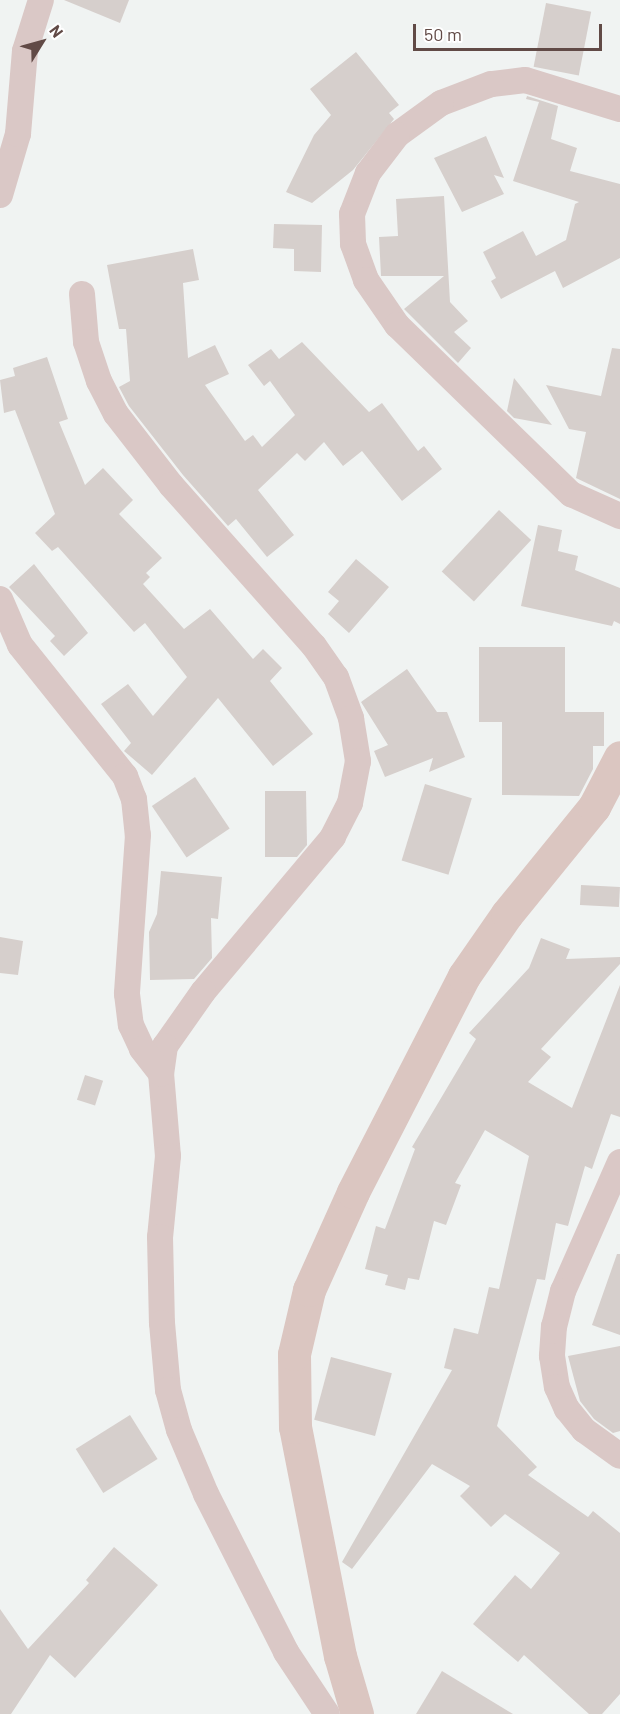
<!DOCTYPE html>
<html>
<head>
<meta charset="utf-8">
<style>
	body { margin:0 }
	#map { position:relative; width:620px; height:1714px; overflow:hidden; background:#f0f3f2; font-family:Barlow,sans-serif }
	div>[style] { position:absolute }
	.building>* { inset:0; background:#d6cfcc; transform-origin:0 0 }
	.minor>* { height:26px; margin:-13px; padding:0 13px; transform-origin:13px; border-radius:13px; background:#dac8c6 }
	.secondary>* { height:33px; margin:-16.5px; padding:0 16.5px; transform-origin:16.5px; border-radius:16.5px; background:#dbc6c1 }
	span { translate:-50% -50%; white-space:nowrap; text-align:center; line-height:1.15; -webkit-text-stroke:6px #fff; paint-order:stroke }
	.north { position:absolute; left:12px; top:12px; width:60px; height:60px; -webkit-text-stroke:4px #fff; paint-order:stroke; rotate:53deg; font-size:16px; font-weight:700; line-height:24px; text-align:center; color:#614a46 }
	.north::after { content:''; display:block; margin:auto; width:21px; height:27px; background:#614a46; clip-path:polygon(50% 0,100% 100%,50% 72%,0 100%) }
	.scale { position:absolute; left:413px; top:24px; width:189px; height:27px; box-sizing:border-box; border:3px solid #614a46; border-top:0; padding-left:8px; font-size:18px; line-height:21px; white-space:nowrap; color:#614a46; -webkit-text-stroke:4px #fff; paint-order:stroke }
</style>
</head>
<body>
<div id="map">
	<div class="building">
		<i style="clip-path:polygon(64px 0,129px 0,120px 23px)"></i>
		<i style="left:546px;top:3px;width:46px;height:65px;rotate:11deg"></i>
		<i style="clip-path:polygon(356px 52px,399px 105px,389px 113px,394px 119px,353px 170px,312px 203px,286px 192px,314px 135px,331px 115px,310px 89px)"></i>
		<i style="clip-path:polygon(527px 96px,558px 106px,551px 139px,577px 148px,570px 171px,620px 184px,620px 258px,563px 288px,555px 271px,501px 299px,491px 281px,496px 278px,483px 252px,523px 231px,536px 256px,566px 240px,575px 204px,579px 202px,513px 181px,539px 102px,526px 99px)"></i>
		<i style="clip-path:polygon(486px 136px,504px 178px,494px 175px,504px 194px,462px 212px,434px 158px)"></i>
		<i style="clip-path:polygon(444px 196px,450px 302px,468px 321px,454px 332px,471px 348px,458px 363px,404px 309px,444px 276px,381px 276px,379px 237px,398px 236px,396px 199px)"></i>
		<i style="clip-path:polygon(274px 224px,322px 225px,321px 272px,294px 271px,294px 249px,273px 248px)"></i>
		<i style="clip-path:polygon(193px 249px,199px 280px,183px 283px,188px 358px,215px 345px,229px 374px,205px 385px,245px 441px,253px 435px,262px 447px,295px 415px,270px 381px,264px 386px,248px 365px,271px 349px,279px 359px,302px 342px,369px 412px,382px 403px,418px 451px,424px 446px,442px 469px,402px 501px,362px 451px,343px 466px,324px 442px,305px 461px,297px 453px,258px 490px,294px 535px,267px 557px,236px 519px,228px 526px,183px 475px,129px 406px,119px 387px,130px 381px,126px 329px,119px 329px,107px 265px)"></i>
		<i style="clip-path:polygon(612px 348px,620px 349px,620px 499px,576px 478px,586px 432px,569px 429px,546px 385px,601px 396px)"></i>
		<i style="clip-path:polygon(47px 357px,68px 419px,59px 422px,85px 485px,103px 468px,133px 500px,119px 514px,162px 558px,146px 573px,150px 577px,143px 584px,184px 629px,210px 609px,253px 659px,263px 649px,282px 668px,270px 681px,313px 734px,273px 766px,218px 698px,152px 775px,124px 751px,131px 743px,101px 704px,128px 684px,153px 716px,187px 677px,145px 623px,134px 632px,58px 547px,52px 551px,35px 533px,55px 514px,15px 410px,4px 413px,0 380px,15px 376px,13px 368px)"></i>
		<i style="clip-path:polygon(514px 378px,552px 425px,514px 418px,507px 411px)"></i>
		<i style="left:499px;top:510px;width:44px;height:84px;rotate:43deg"></i>
		<i style="clip-path:polygon(538px 525px,562px 530px,558px 551px,578px 556px,575px 570px,620px 588px,620px 624px,614px 621px,612px 626px,521px 606px)"></i>
		<i style="clip-path:polygon(356px 559px,389px 587px,349px 633px,328px 614px,339px 601px,328px 592px)"></i>
		<i style="clip-path:polygon(34px 564px,88px 633px,64px 656px,50px 641px,55px 636px,9px 587px)"></i>
		<i style="clip-path:polygon(479px 647px,565px 647px,565px 712px,604px 712px,604px 746px,593px 746px,593px 769px,579px 796px,502px 795px,502px 722px,479px 722px)"></i>
		<i style="clip-path:polygon(407px 669px,437px 712px,447px 712px,465px 757px,429px 772px,433px 758px,385px 777px,374px 751px,388px 745px,361px 702px)"></i>
		<i style="left:195px;top:777px;width:62px;height:52px;rotate:56deg"></i>
		<i style="left:425px;top:784px;width:49px;height:80px;rotate:17deg"></i>
		<i style="clip-path:polygon(265px 791px,306px 791px,307px 845px,297px 857px,265px 857px)"></i>
		<i style="clip-path:polygon(161px 871px,222px 877px,218px 919px,211px 918px,212px 958px,194px 979px,150px 980px,149px 932px,157px 914px)"></i>
		<i style="left:581px;top:885px;width:39px;height:20px;rotate:3deg"></i>
		<i style="clip-path:polygon(0 937px,23px 941px,18px 975px,0 973px)"></i>
		<i style="clip-path:polygon(541px 938px,570px 949px,566px 959px,620px 957px,620px 964px,541px 1049px,551px 1057px,528px 1082px,572px 1108px,620px 985px,620px 1117px,611px 1114px,592px 1169px,585px 1166px,568px 1226px,556px 1223px,545px 1280px,537px 1279px,497px 1426px,537px 1467px,528px 1475px,588px 1517px,593px 1511px,620px 1533px,620px 1694px,602px 1714px,589px 1714px,524px 1655px,518px 1662px,473px 1624px,515px 1575px,531px 1589px,560px 1553px,505px 1514px,491px 1527px,460px 1496px,470px 1486px,432px 1464px,352px 1569px,342px 1562px,452px 1370px,444px 1368px,454px 1328px,478px 1334px,489px 1287px,499px 1289px,529px 1156px,485px 1130px,455px 1183px,461px 1185px,446px 1225px,434px 1221px,419px 1280px,408px 1278px,405px 1290px,385px 1285px,388px 1275px,365px 1269px,376px 1226px,385px 1229px,415px 1149px,412px 1147px,476px 1039px,469px 1033px,529px 968px)"></i>
		<i style="left:85px;top:1075px;width:19px;height:26px;rotate:18deg"></i>
		<i style="clip-path:polygon(617px 1254px,620px 1254px,620px 1335px,592px 1325px)"></i>
		<i style="clip-path:polygon(620px 1346px,620px 1431px,613px 1433px,594px 1419px,580px 1401px,568px 1356px)"></i>
		<i style="left:331px;top:1357px;width:63px;height:65px;rotate:15deg"></i>
		<i style="left:130px;top:1415px;width:52px;height:64px;rotate:58deg"></i>
		<i style="clip-path:polygon(114px 1547px,158px 1585px,75px 1678px,50px 1655px,11px 1714px,0 1714px,0 1609px,28px 1649px,89px 1583px,86px 1580px)"></i>
		<i style="clip-path:polygon(442px 1671px,513px 1714px,416px 1714px)"></i>
	</div>
	<div class="minor">
		<i style="left:620px;top:109px;width:99px;rotate:-163deg"></i>
		<i style="left:525px;top:80px;width:34px;rotate:173deg"></i>
		<i style="left:491px;top:84px;width:53px;rotate:159.2deg"></i>
		<i style="left:441px;top:103px;width:54px;rotate:144deg"></i>
		<i style="left:397px;top:135px;width:48px;rotate:127.3deg"></i>
		<i style="left:368px;top:173px;width:44px;rotate:111.3deg"></i>
		<i style="left:352px;top:214px;width:30px;rotate:88deg"></i>
		<i style="left:353px;top:244px;width:38px;rotate:70deg"></i>
		<i style="left:366px;top:280px;width:55px;rotate:55.4deg"></i>
		<i style="left:397px;top:325px;width:243px;rotate:44.2deg"></i>
		<i style="left:571px;top:494px;width:54px;rotate:24.2deg"></i>
		<i style="left:0;top:195px;width:64px;rotate:-73.6deg"></i>
		<i style="left:18px;top:134px;width:83px;rotate:-85.2deg"></i>
		<i style="left:25px;top:51px;width:53px;rotate:-72.6deg"></i>
		<i style="left:82px;top:294px;width:48px;rotate:85.2deg"></i>
		<i style="left:86px;top:342px;width:41px;rotate:71.6deg"></i>
		<i style="left:99px;top:381px;width:37px;rotate:63deg"></i>
		<i style="left:116px;top:414px;width:90px;rotate:52.2deg"></i>
		<i style="left:171px;top:485px;width:215px;rotate:48.4deg"></i>
		<i style="left:314px;top:646px;width:38px;rotate:55deg"></i>
		<i style="left:336px;top:677px;width:44px;rotate:69.9deg"></i>
		<i style="left:351px;top:718px;width:44px;rotate:80.8deg"></i>
		<i style="left:358px;top:761px;width:43px;rotate:100.8deg"></i>
		<i style="left:350px;top:803px;width:38px;rotate:117deg"></i>
		<i style="left:333px;top:837px;width:202px;rotate:130deg"></i>
		<i style="left:203px;top:992px;width:66px;rotate:125.1deg"></i>
		<i style="left:165px;top:1046px;width:27px;rotate:98deg"></i>
		<i style="left:161px;top:1073px;width:83px;rotate:85.2deg"></i>
		<i style="left:168px;top:1156px;width:81px;rotate:95.6deg"></i>
		<i style="left:160px;top:1237px;width:86px;rotate:88.7deg"></i>
		<i style="left:162px;top:1323px;width:67px;rotate:84.9deg"></i>
		<i style="left:168px;top:1390px;width:41px;rotate:74.6deg"></i>
		<i style="left:179px;top:1430px;width:69px;rotate:67.1deg"></i>
		<i style="left:206px;top:1494px;width:177px;rotate:63.1deg"></i>
		<i style="left:286px;top:1652px;width:74px;rotate:56.5deg"></i>
		<i style="left:0;top:599px;width:50px;rotate:66.5deg"></i>
		<i style="left:20px;top:645px;width:168px;rotate:51.3deg"></i>
		<i style="left:125px;top:776px;width:25px;rotate:69deg"></i>
		<i style="left:134px;top:799px;width:36px;rotate:84deg"></i>
		<i style="left:138px;top:835px;width:159px;rotate:94deg"></i>
		<i style="left:127px;top:994px;width:31px;rotate:83deg"></i>
		<i style="left:131px;top:1025px;width:26px;rotate:65deg"></i>
		<i style="left:142px;top:1049px;width:31px;rotate:52deg"></i>
		<i style="left:620px;top:1162px;width:141px;rotate:113.8deg"></i>
		<i style="left:563px;top:1291px;width:36px;rotate:104deg"></i>
		<i style="left:554px;top:1326px;width:30px;rotate:94deg"></i>
		<i style="left:552px;top:1356px;width:31px;rotate:81deg"></i>
		<i style="left:557px;top:1387px;width:24px;rotate:66deg"></i>
		<i style="left:567px;top:1409px;width:27px;rotate:51deg"></i>
		<i style="left:584px;top:1430px;width:44px;rotate:35.8deg"></i>
	</div>
	<div class="secondary">
		<i style="left:357px;top:1714px;width:60px;rotate:-106.3deg"></i>
		<i style="left:340px;top:1656px;width:233px;rotate:-101.1deg"></i>
		<i style="left:295px;top:1427px;width:73px;rotate:-90.8deg"></i>
		<i style="left:294px;top:1354px;width:66px;rotate:-76.8deg"></i>
		<i style="left:309px;top:1290px;width:107px;rotate:-65.8deg"></i>
		<i style="left:353px;top:1192px;width:243px;rotate:-62.8deg"></i>
		<i style="left:464px;top:976px;width:75px;rotate:-55.3deg"></i>
		<i style="left:507px;top:914px;width:138px;rotate:-50.9deg"></i>
		<i style="left:594px;top:807px;width:56px;rotate:-62.5deg"></i>
	</div>
	<div class="north">N</div>
	<div class="scale">50 m</div>
</div>
</body>
</html>
